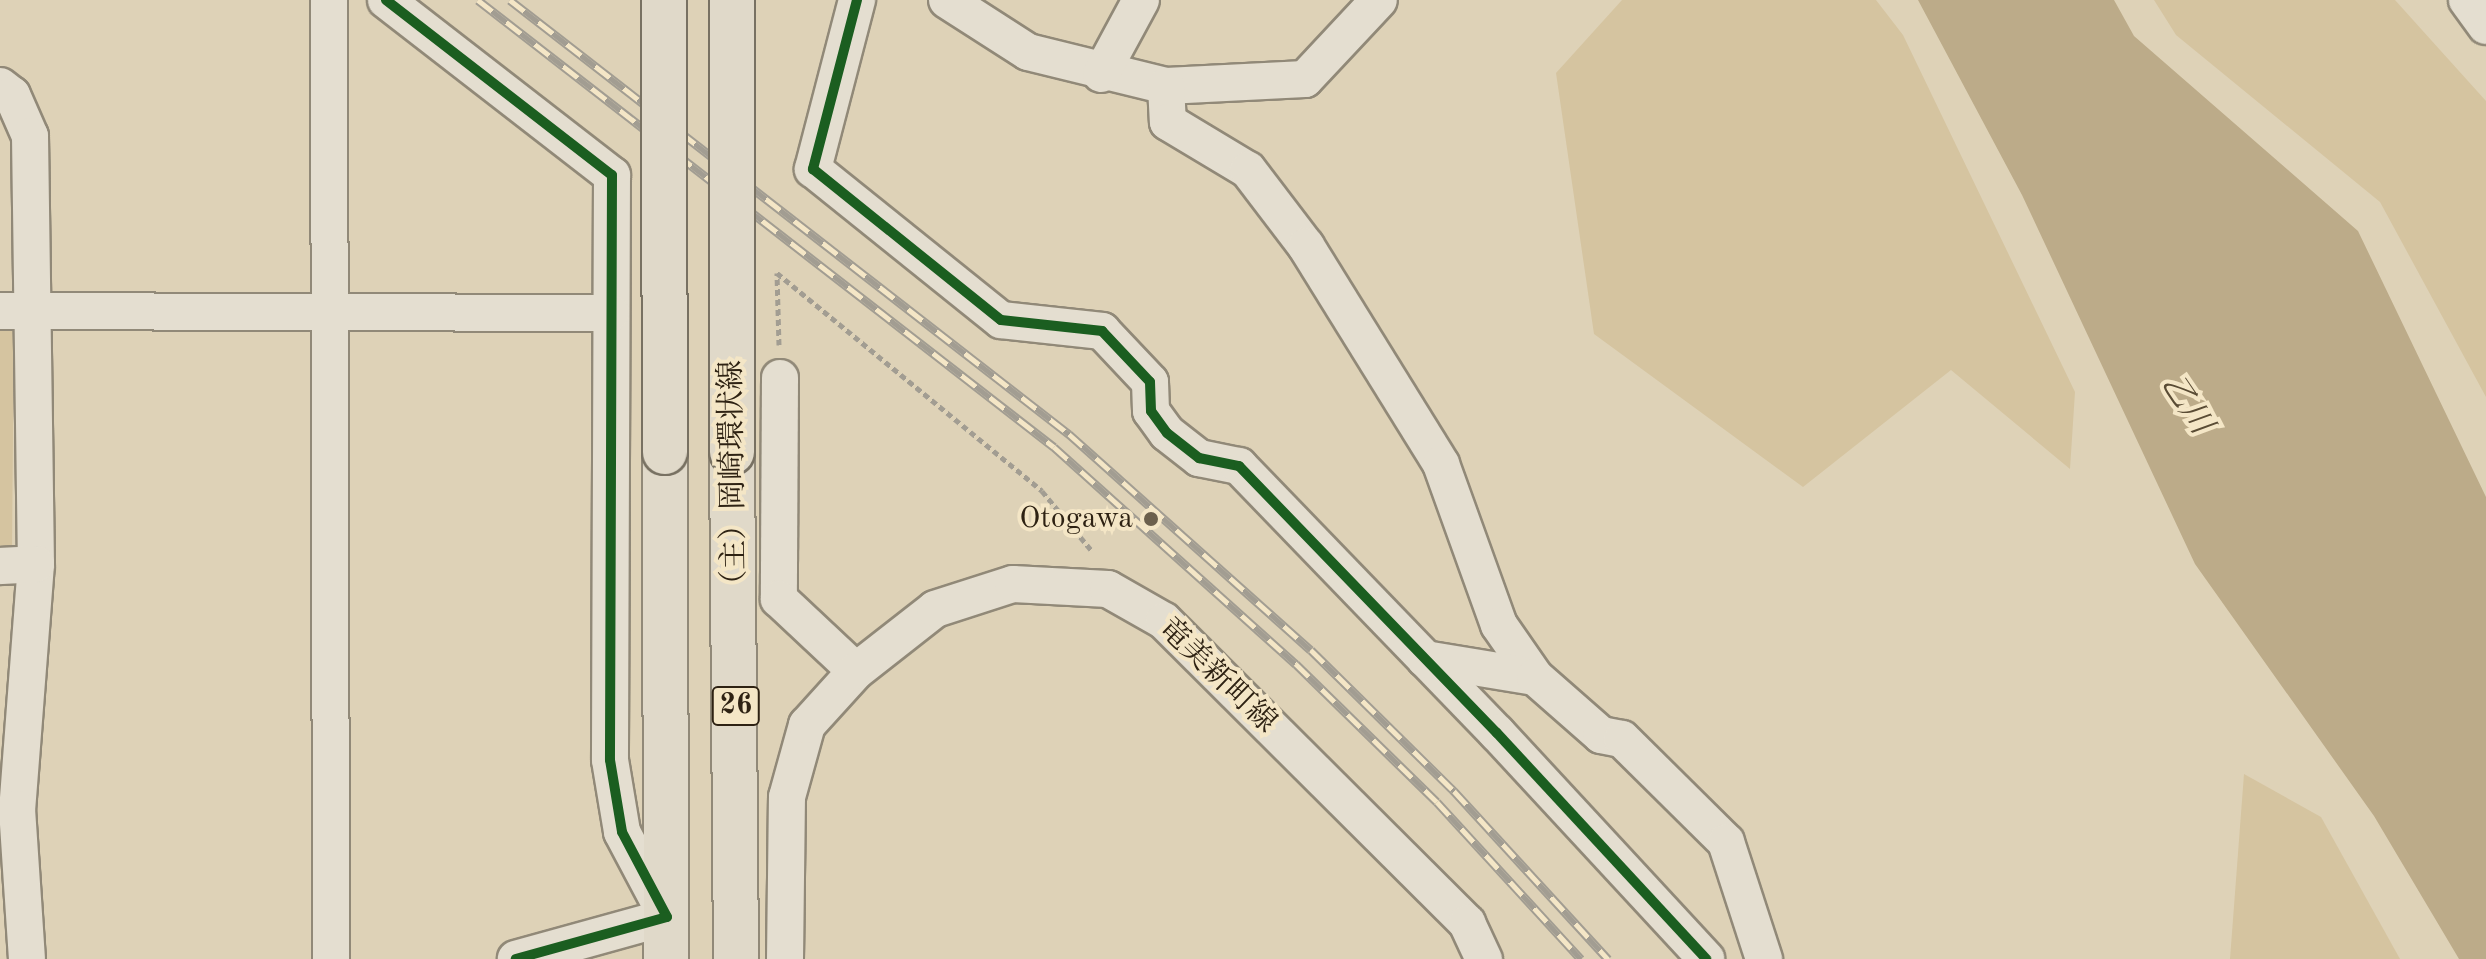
<!DOCTYPE html>
<html>
<head>
<meta charset="utf-8">
<style>
	body { margin:0 }
	#map { position:relative; width:2486px; height:959px; overflow:hidden; background:#ded2b7; font-family:"Old Standard TT","Noto Serif JP",serif }
	div>[style] { position:absolute }
	.green>* { inset:0; background:#d5c4a0 }
	.water>* { inset:0; background:#bcab89 }
	.path>* { height:5px; margin-top:-2.5px; transform-origin:0; background:repeating-linear-gradient(90deg,#a29d92 0 6px,transparent 0 10px) }
	.roads { filter:drop-shadow(2px 0 #918978) drop-shadow(-2px 0 #918978) drop-shadow(0 2px #918978) drop-shadow(0 -2px #918978) }
	.minor>* { height:36px; margin:-18px; padding:0 18px; transform-origin:18px; border-radius:18px; background:#e4ded0 }
	.major>* { height:44px; margin:-22px; padding:0 22px; transform-origin:22px; border-radius:22px; background:#e0d9c9 }
	.rail>* { height:9px; margin-top:-4.5px; transform-origin:0; background:repeating-linear-gradient(90deg,#f4e6c6 0 18px,#a29d92 0 36px); box-sizing:border-box; border-block:2px solid #a29d92 }
	.bridges { filter:drop-shadow(2px 0 #787162) drop-shadow(-2px 0 #787162) drop-shadow(0 2px #787162) drop-shadow(0 -2px #787162) }
	.major-bridge>* { height:44px; margin:-22px; padding:0 22px; transform-origin:22px; border-radius:22px; background:#e0d9c9 }
	.cycleway>* { height:10px; margin:-5px; padding:0 5px; transform-origin:5px; border-radius:5px; background:#1b5e20 }
	.dots>* { width:22px; height:22px; translate:-50% -50%; box-sizing:border-box; border:4px solid #f4e6c6; border-radius:50% }
	span { translate:-50% -50%; white-space:nowrap; text-align:center; line-height:1.15; -webkit-text-stroke:8px #f4e6c6; paint-order:stroke }
	.shield-label span { padding:2px 6px; background:#f4e6c6; border:2px solid; border-radius:6px; -webkit-text-stroke-width:0 }
	.shield-label { font-size:28px; color:#2e2213; font-weight:700 }
	.street-label { font-size:30px; color:#2e2213 }
	.poi-label { font-size:30px; color:#2e2213 }
	.right { translate:-100% -50%; text-align:right }
	.water-label { font-size:32px; color:#5a4c35; font-style:italic }
</style>
</head>
<body>
<div id="map">
	<div class="green">
		<i style="clip-path:polygon(1622px 0,1876px 0,1903px 35px,2075px 392px,2070px 469px,1951px 370px,1803px 487px,1594px 334px,1556px 73px)"></i>
		<i style="clip-path:polygon(2154px 0,2395px 0,2486px 101px,2486px 397px,2380px 202px,2176px 35px)"></i>
		<i style="clip-path:polygon(0 319px,14px 319px,12px 552px,0 553px)"></i>
		<i style="clip-path:polygon(2244px 774px,2321px 817px,2400px 959px,2230px 959px)"></i>
	</div>
	<div class="water">
		<i style="clip-path:polygon(1918px 0,2114px 0,2134px 36px,2358px 231px,2486px 497px,2486px 959px,2459px 959px,2374px 816px,2195px 564px,2022px 195px)"></i>
	</div>
	<div class="path">
		<i style="left:779px;top:345px;width:72px;rotate:-91.6deg"></i>
		<i style="left:777px;top:273px;width:343px;rotate:39.4deg"></i>
		<i style="left:1042px;top:491px;width:78px;rotate:50.2deg"></i>
	</div>
	<div class="roads">
		<div class="minor">
			<i style="left:329px;top:0;width:959px;rotate:89.88deg"></i>
			<i style="left:386px;top:0;width:286px;rotate:37.8deg"></i>
			<i style="left:612px;top:175px;width:585px;rotate:90.2deg"></i>
			<i style="left:610px;top:760px;width:73px;rotate:80.5deg"></i>
			<i style="left:622px;top:832px;width:96px;rotate:62.1deg"></i>
			<i style="left:667px;top:917px;width:157px;rotate:164.5deg"></i>
			<i style="left:857px;top:0;width:175px;rotate:104.6deg"></i>
			<i style="left:813px;top:169px;width:241px;rotate:38.8deg"></i>
			<i style="left:1001px;top:320px;width:102px;rotate:6.2deg"></i>
			<i style="left:1102px;top:331px;width:70px;rotate:46.7deg"></i>
			<i style="left:1150px;top:382px;width:29px;rotate:88deg"></i>
			<i style="left:1151px;top:411px;width:27px;rotate:54deg"></i>
			<i style="left:1167px;top:433px;width:41px;rotate:38deg"></i>
			<i style="left:1199px;top:458px;width:41px;rotate:11.3deg"></i>
			<i style="left:1239px;top:466px;width:371px;rotate:46deg"></i>
			<i style="left:1497px;top:733px;width:308px;rotate:47.2deg"></i>
			<i style="left:947px;top:0;width:96px;rotate:32.7deg"></i>
			<i style="left:1028px;top:52px;width:142px;rotate:13.8deg"></i>
			<i style="left:1166px;top:86px;width:139px;rotate:-2.9deg"></i>
			<i style="left:1305px;top:79px;width:108px;rotate:-46.9deg"></i>
			<i style="left:2467px;top:0;width:32px;rotate:54deg"></i>
			<i style="left:1101px;top:74px;width:84px;rotate:-61.6deg"></i>
			<i style="left:0;top:86px;width:15px;rotate:37deg"></i>
			<i style="left:12px;top:95px;width:45px;rotate:66.3deg"></i>
			<i style="left:30px;top:136px;width:428px;rotate:89.2deg"></i>
			<i style="left:36px;top:564px;width:246px;rotate:94.4deg"></i>
			<i style="left:17px;top:809px;width:150px;rotate:86.2deg"></i>
			<i style="left:1166px;top:86px;width:36px;rotate:87deg"></i>
			<i style="left:1168px;top:122px;width:93px;rotate:31deg"></i>
			<i style="left:1248px;top:170px;width:96px;rotate:52.7deg"></i>
			<i style="left:1306px;top:246px;width:256px;rotate:58.2deg"></i>
			<i style="left:1441px;top:464px;width:171px;rotate:70.2deg"></i>
			<i style="left:1499px;top:625px;width:63px;rotate:55.3deg"></i>
			<i style="left:0;top:311px;width:611px;rotate:0.19deg"></i>
			<i style="left:780px;top:378px;width:221px;rotate:90.3deg"></i>
			<i style="left:779px;top:599px;width:105px;rotate:43.1deg"></i>
			<i style="left:0;top:566px;width:36px;rotate:-3deg"></i>
			<i style="left:1425px;top:659px;width:111px;rotate:9.3deg"></i>
			<i style="left:1535px;top:677px;width:88px;rotate:41.3deg"></i>
			<i style="left:1601px;top:735px;width:21px;rotate:11deg"></i>
			<i style="left:1622px;top:739px;width:146px;rotate:44.7deg"></i>
			<i style="left:1726px;top:842px;width:123px;rotate:72deg"></i>
			<i style="left:785px;top:959px;width:162px;rotate:-89.3deg"></i>
			<i style="left:787px;top:797px;width:75px;rotate:-74.5deg"></i>
			<i style="left:807px;top:725px;width:73px;rotate:-47.8deg"></i>
			<i style="left:856px;top:671px;width:100px;rotate:-38.1deg"></i>
			<i style="left:935px;top:609px;width:82px;rotate:-17.8deg"></i>
			<i style="left:1013px;top:584px;width:95px;rotate:3deg"></i>
			<i style="left:1108px;top:589px;width:64px;rotate:29.7deg"></i>
			<i style="left:1164px;top:621px;width:428px;rotate:44.9deg"></i>
			<i style="left:1467px;top:923px;width:40px;rotate:65deg"></i>
		</div>
		<div class="major">
			<i style="left:665px;top:452px;width:507px;rotate:89.89deg"></i>
			<i style="left:732px;top:452px;width:507px;rotate:89.55deg"></i>
		</div>
	</div>
	<div class="rail">
		<i style="left:478px;top:0;width:729px;rotate:37.81deg"></i>
		<i style="left:1054px;top:447px;width:325px;rotate:41.9deg"></i>
		<i style="left:1296px;top:664px;width:197px;rotate:44.4deg"></i>
		<i style="left:1437px;top:802px;width:213px;rotate:47.5deg"></i>
		<i style="left:510px;top:0;width:708px;rotate:37.83deg"></i>
		<i style="left:1069px;top:434px;width:324px;rotate:41.8deg"></i>
		<i style="left:1311px;top:650px;width:201px;rotate:44.6deg"></i>
		<i style="left:1454px;top:791px;width:228px;rotate:47.5deg"></i>
	</div>
	<div class="bridges">
		<div class="major-bridge">
			<i style="left:664px;top:0;width:452px;rotate:89.9deg"></i>
			<i style="left:732px;top:0;width:452px;rotate:90deg"></i>
		</div>
	</div>
	<div class="cycleway">
		<i style="left:386px;top:0;width:286px;rotate:37.8deg"></i>
		<i style="left:612px;top:175px;width:585px;rotate:90.2deg"></i>
		<i style="left:610px;top:760px;width:73px;rotate:80.5deg"></i>
		<i style="left:622px;top:832px;width:96px;rotate:62.1deg"></i>
		<i style="left:667px;top:917px;width:157px;rotate:164.5deg"></i>
		<i style="left:857px;top:0;width:175px;rotate:104.6deg"></i>
		<i style="left:813px;top:169px;width:241px;rotate:38.8deg"></i>
		<i style="left:1001px;top:320px;width:102px;rotate:6.2deg"></i>
		<i style="left:1102px;top:331px;width:70px;rotate:46.7deg"></i>
		<i style="left:1150px;top:382px;width:29px;rotate:88deg"></i>
		<i style="left:1151px;top:411px;width:27px;rotate:54deg"></i>
		<i style="left:1167px;top:433px;width:41px;rotate:38deg"></i>
		<i style="left:1199px;top:458px;width:41px;rotate:11.3deg"></i>
		<i style="left:1239px;top:466px;width:371px;rotate:46deg"></i>
		<i style="left:1497px;top:733px;width:308px;rotate:47.2deg"></i>
	</div>
	<div class="dots">
		<i style="left:1151px;top:519px;background:#6c604c"></i>
	</div>
	<div class="shield-label">
		<span style="left:736px;top:706px">26</span>
	</div>
	<div class="street-label">
		<span style="left:734px;top:480px;rotate:-91deg">（主）岡崎環状線</span>
		<span style="left:1217px;top:676px;rotate:44deg">竜美新町線</span>
	</div>
	<div class="poi-label">
		<span class="right" style="left:1133px;top:519px">Otogawa</span>
	</div>
	<div class="water-label">
		<span style="left:2185px;top:405px;rotate:56deg">乙川</span>
	</div>
</div>
</body>
</html>
